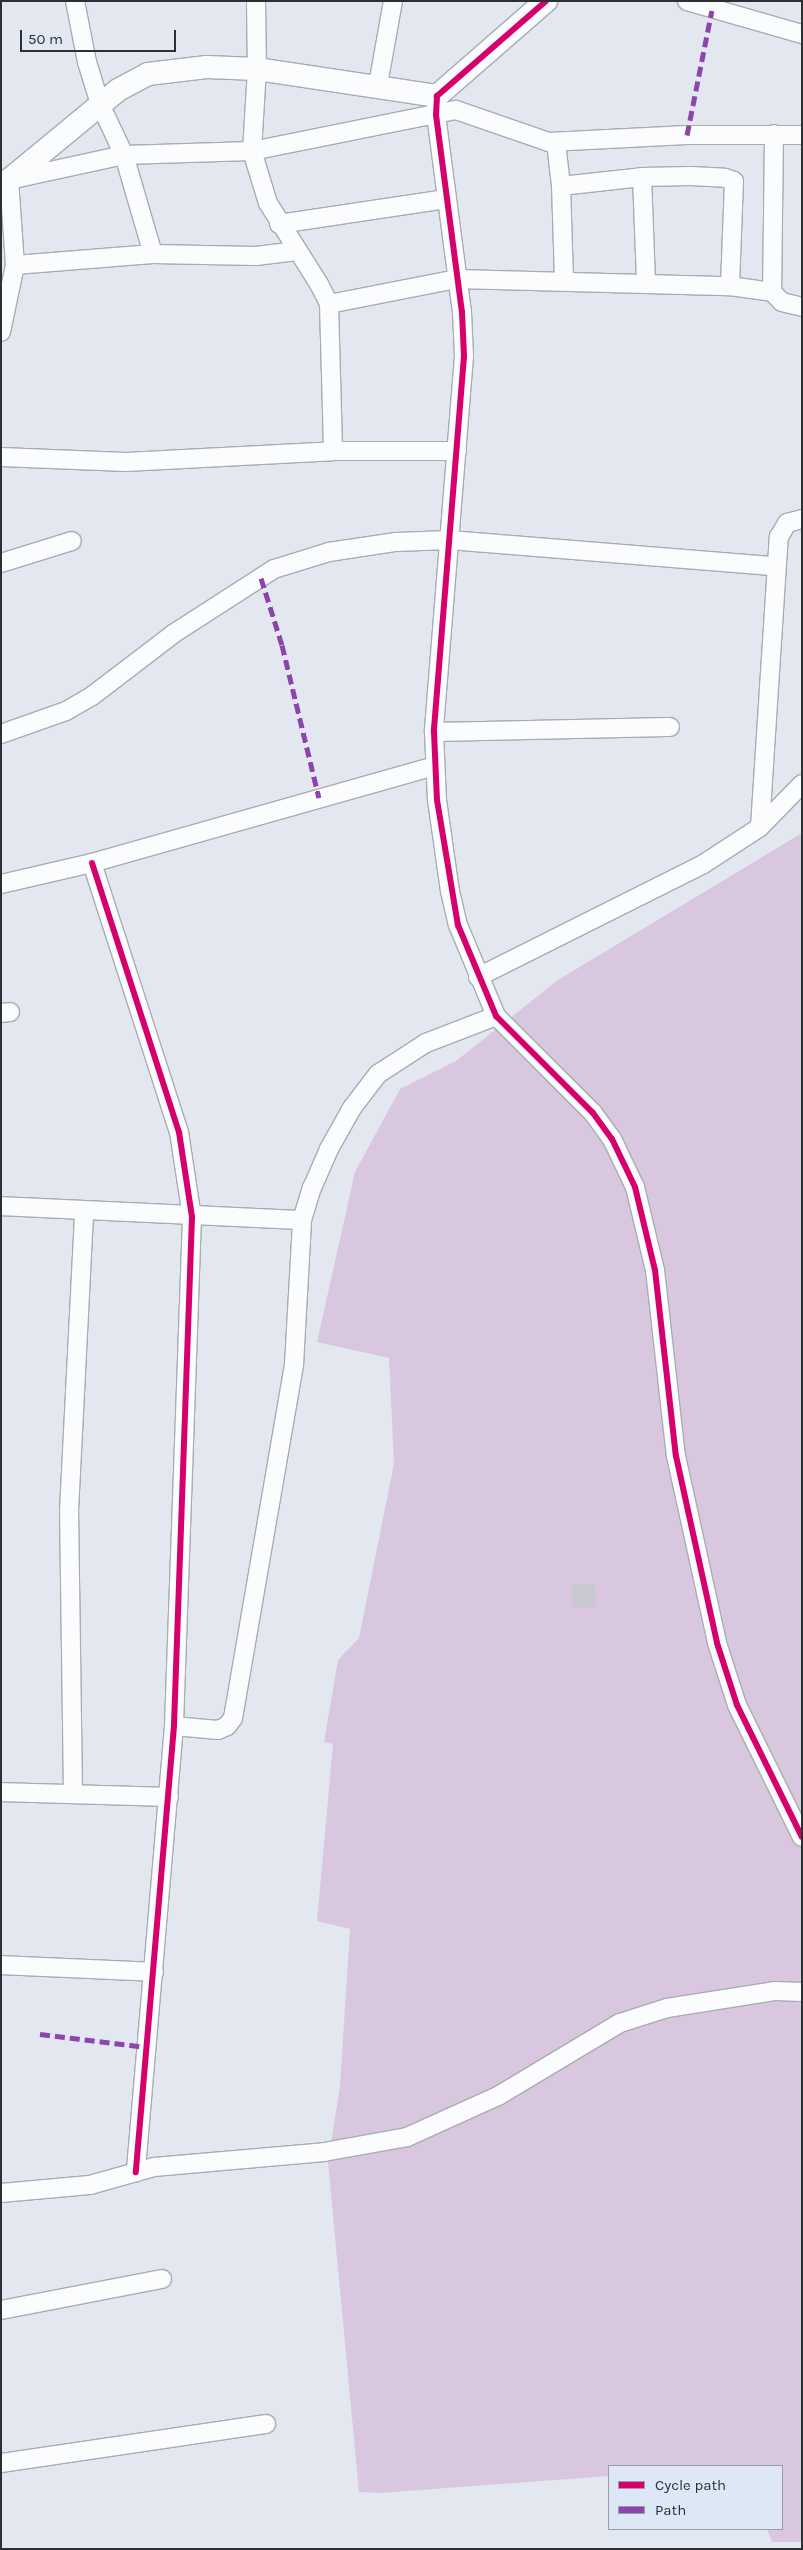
<!DOCTYPE html>
<html>
<head>
<meta charset="utf-8">
<style>
	body { margin:0 }
	#map { position:relative; width:803px; height:2550px; overflow:hidden; background:#e3e8f0; font-family:Karla,sans-serif }
	div>[style] { position:absolute }
	.green>* { inset:0; background:#d9c6df }
	.building>* { inset:0; background:#c8c9d0; transform-origin:0 0 }
	.roads { filter:drop-shadow(1px 0 #a8acb2) drop-shadow(-1px 0 #a8acb2) drop-shadow(0 1px #a8acb2) drop-shadow(0 -1px #a8acb2) }
	.minor>* { height:18px; margin:-9px; padding:0 9px; transform-origin:9px; border-radius:9px; background:#fbfcfd }
	.tertiary>* { height:22px; margin:-11px; padding:0 11px; transform-origin:11px; border-radius:11px; background:#fbfcfd }
	.quiet>* { height:5px; margin-top:-2.5px; transform-origin:0; background:repeating-linear-gradient(90deg,#8e44ad 0 10px,transparent 0 15px) }
	.cycleway>* { height:6px; margin:-3px; padding:0 3px; transform-origin:3px; border-radius:3px; background:#d6006c }
	span { translate:-50% -50%; white-space:nowrap; text-align:center; line-height:1.15; -webkit-text-stroke:4.5px #dde7f6; paint-order:stroke }
	.frame { position:absolute; inset:0; border:2px solid #2c3035; pointer-events:none }
	.legend { position:absolute; left:608px; top:2465px; width:175px; height:65px; box-sizing:border-box; background:#dde7f6; border:1px solid #969ea9; margin:0; padding:6px 9px; list-style:none; font-size:15px; color:#2c3035 }
	.legend li { display:flex; align-items:center; gap:10px; height:25px }
	.legend b { width:25px; border:1px solid #969ea9 }
	.scale { position:absolute; left:20px; top:30px; width:156px; height:22px; box-sizing:border-box; border:2px solid #2c3035; border-top:0; padding-left:6px; font-size:15px; line-height:18px; white-space:nowrap; color:#2c3035; -webkit-text-stroke:4px #dde7f6; paint-order:stroke }
</style>
</head>
<body>
<div id="map">
	<div class="green">
		<i style="clip-path:polygon(802px 833px,802px 2542px,772px 2542px,767px 2529px,782px 2529px,782px 2466px,609px 2466px,609px 2476px,380px 2493px,359px 2492px,328px 2162px,340px 2086px,350px 1929px,317px 1921px,333px 1744px,324px 1742px,338px 1660px,359px 1638px,394px 1464px,389px 1358px,317px 1342px,355px 1172px,400px 1089px,456px 1061px,558px 980px)"></i>
	</div>
	<div class="building">
		<i style="left:595px;top:1584px;width:23px;height:23px;rotate:88deg"></i>
	</div>
	<div class="roads">
		<div class="minor">
			<i style="left:75px;top:1px;width:62px;rotate:78.9deg"></i>
			<i style="left:87px;top:62px;width:44px;rotate:72.8deg"></i>
			<i style="left:100px;top:104px;width:56px;rotate:64.8deg"></i>
			<i style="left:124px;top:155px;width:103px;rotate:73.7deg"></i>
			<i style="left:256px;top:1px;width:68px;rotate:89.2deg"></i>
			<i style="left:257px;top:69px;width:82px;rotate:93.5deg"></i>
			<i style="left:252px;top:151px;width:54px;rotate:72.9deg"></i>
			<i style="left:268px;top:203px;width:96px;rotate:57.8deg"></i>
			<i style="left:319px;top:284px;width:22px;rotate:63deg"></i>
			<i style="left:329px;top:304px;width:147px;rotate:88.4deg"></i>
			<i style="left:687px;top:1px;width:120px;rotate:16deg"></i>
			<i style="left:378px;top:85px;width:85px;rotate:-79.9deg"></i>
			<i style="left:437px;top:96px;width:19px;rotate:93deg"></i>
			<i style="left:436px;top:115px;width:199px;rotate:82.5deg"></i>
			<i style="left:462px;top:312px;width:44px;rotate:87.4deg"></i>
			<i style="left:464px;top:356px;width:377px;rotate:94.6deg"></i>
			<i style="left:434px;top:732px;width:68px;rotate:87.5deg"></i>
			<i style="left:437px;top:800px;width:92px;rotate:81.9deg"></i>
			<i style="left:450px;top:891px;width:35px;rotate:77deg"></i>
			<i style="left:458px;top:925px;width:99px;rotate:67.3deg"></i>
			<i style="left:496px;top:1016px;width:137px;rotate:45deg"></i>
			<i style="left:593px;top:1113px;width:32px;rotate:54deg"></i>
			<i style="left:612px;top:1139px;width:53px;rotate:64.4deg"></i>
			<i style="left:635px;top:1187px;width:85px;rotate:76.5deg"></i>
			<i style="left:655px;top:1270px;width:187px;rotate:83.6deg"></i>
			<i style="left:676px;top:1456px;width:191px;rotate:77.6deg"></i>
			<i style="left:717px;top:1643px;width:65px;rotate:72.1deg"></i>
			<i style="left:737px;top:1705px;width:147px;rotate:63.8deg"></i>
			<i style="left:774px;top:134px;width:158px;rotate:90.7deg"></i>
			<i style="left:772px;top:292px;width:14px;rotate:45deg"></i>
			<i style="left:782px;top:302px;width:21px;rotate:14deg"></i>
			<i style="left:556px;top:142px;width:44px;rotate:83.5deg"></i>
			<i style="left:642px;top:177px;width:106px;rotate:87.8deg"></i>
			<i style="left:279px;top:224px;width:169px;rotate:-8.5deg"></i>
			<i style="left:15px;top:265px;width:138px;rotate:-4.6deg"></i>
			<i style="left:153px;top:254px;width:103px;rotate:1.1deg"></i>
			<i style="left:256px;top:256px;width:41px;rotate:-7deg"></i>
			<i style="left:564px;top:280px;width:94px;rotate:-91.8deg"></i>
			<i style="left:561px;top:186px;width:81px;rotate:-6.3deg"></i>
			<i style="left:642px;top:177px;width:49px;rotate:-1.2deg"></i>
			<i style="left:691px;top:176px;width:34px;rotate:3deg"></i>
			<i style="left:725px;top:178px;width:9px;rotate:18deg"></i>
			<i style="left:734px;top:181px;width:105px;rotate:92.2deg"></i>
			<i style="left:329px;top:304px;width:130px;rotate:-11.1deg"></i>
			<i style="left:457px;top:279px;width:273px;rotate:1.5deg"></i>
			<i style="left:730px;top:286px;width:42px;rotate:8.1deg"></i>
			<i style="left:1px;top:332px;width:68px;rotate:-78.2deg"></i>
			<i style="left:15px;top:265px;width:85px;rotate:-94deg"></i>
			<i style="left:9px;top:180px;width:118px;rotate:-12.3deg"></i>
			<i style="left:124px;top:155px;width:128px;rotate:-1.8deg"></i>
			<i style="left:252px;top:151px;width:208px;rotate:-11.4deg"></i>
			<i style="left:456px;top:110px;width:98px;rotate:19deg"></i>
			<i style="left:549px;top:142px;width:138px;rotate:-2.9deg"></i>
			<i style="left:687px;top:135px;width:115px"></i>
			<i style="left:1px;top:457px;width:125px;rotate:2.3deg"></i>
			<i style="left:126px;top:462px;width:207px;rotate:-3deg"></i>
			<i style="left:333px;top:451px;width:124px"></i>
			<i style="left:1px;top:563px;width:74px;rotate:-17.2deg"></i>
			<i style="left:434px;top:732px;width:236px;rotate:-1.2deg"></i>
			<i style="left:1px;top:734px;width:69px;rotate:-19.5deg"></i>
			<i style="left:66px;top:711px;width:30px;rotate:-30deg"></i>
			<i style="left:92px;top:696px;width:102px;rotate:-37.4deg"></i>
			<i style="left:173px;top:634px;width:120px;rotate:-32.8deg"></i>
			<i style="left:274px;top:569px;width:58px;rotate:-17.2deg"></i>
			<i style="left:329px;top:552px;width:68px;rotate:-8.5deg"></i>
			<i style="left:396px;top:542px;width:53px;rotate:-2.2deg"></i>
			<i style="left:449px;top:540px;width:327px;rotate:4.6deg"></i>
			<i style="left:760px;top:827px;width:291px;rotate:-86.3deg"></i>
			<i style="left:779px;top:537px;width:16px;rotate:-60deg"></i>
			<i style="left:787px;top:523px;width:16px;rotate:-15deg"></i>
			<i style="left:92px;top:863px;width:283px;rotate:72.1deg"></i>
			<i style="left:179px;top:1132px;width:86px;rotate:81.3deg"></i>
			<i style="left:192px;top:1217px;width:509px;rotate:92.03deg"></i>
			<i style="left:174px;top:1726px;width:448px;rotate:94.9deg"></i>
			<i style="left:1px;top:884px;width:93px;rotate:-13deg"></i>
			<i style="left:92px;top:863px;width:355px;rotate:-15.8deg"></i>
			<i style="left:478px;top:977px;width:250px;rotate:-26.6deg"></i>
			<i style="left:702px;top:865px;width:69px;rotate:-33.2deg"></i>
			<i style="left:760px;top:827px;width:60px;rotate:-45.7deg"></i>
			<i style="left:1px;top:1013px;width:9px;rotate:-6deg"></i>
			<i style="left:1px;top:1206px;width:301px;rotate:2.7deg"></i>
			<i style="left:174px;top:1726px;width:44px;rotate:5.2deg"></i>
			<i style="left:218px;top:1730px;width:10px;rotate:-24deg"></i>
			<i style="left:227px;top:1726px;width:10px;rotate:-53deg"></i>
			<i style="left:233px;top:1718px;width:358px;rotate:-80.2deg"></i>
			<i style="left:294px;top:1365px;width:145px;rotate:-86.8deg"></i>
			<i style="left:302px;top:1220px;width:34px;rotate:-73deg"></i>
			<i style="left:312px;top:1188px;width:43px;rotate:-66.4deg"></i>
			<i style="left:329px;top:1149px;width:47px;rotate:-60.7deg"></i>
			<i style="left:352px;top:1108px;width:43px;rotate:-52.6deg"></i>
			<i style="left:378px;top:1074px;width:57px;rotate:-32.9deg"></i>
			<i style="left:426px;top:1043px;width:75px;rotate:-21.1deg"></i>
			<i style="left:1px;top:1792px;width:168px;rotate:1.7deg"></i>
			<i style="left:73px;top:1793px;width:282px;rotate:-90.8deg"></i>
			<i style="left:69px;top:1511px;width:301px;rotate:-87.1deg"></i>
			<i style="left:1px;top:1965px;width:153px;rotate:2.6deg"></i>
			<i style="left:1px;top:2193px;width:89px;rotate:-5.1deg"></i>
			<i style="left:90px;top:2185px;width:66px;rotate:-15.7deg"></i>
			<i style="left:154px;top:2167px;width:171px;rotate:-5deg"></i>
			<i style="left:324px;top:2152px;width:84px;rotate:-10.2deg"></i>
			<i style="left:407px;top:2137px;width:100px;rotate:-24.3deg"></i>
			<i style="left:498px;top:2096px;width:142px;rotate:-30.9deg"></i>
			<i style="left:620px;top:2023px;width:49px;rotate:-17.7deg"></i>
			<i style="left:667px;top:2008px;width:110px;rotate:-8.9deg"></i>
			<i style="left:776px;top:1991px;width:26px;rotate:2deg"></i>
			<i style="left:1px;top:2310px;width:164px;rotate:-10.9deg"></i>
			<i style="left:1px;top:2463px;width:268px;rotate:-8.4deg"></i>
		</div>
		<div class="tertiary">
			<i style="left:1px;top:183px;width:9px;rotate:-21deg"></i>
			<i style="left:9px;top:180px;width:141px;rotate:-39.5deg"></i>
			<i style="left:118px;top:90px;width:34px;rotate:-28deg"></i>
			<i style="left:148px;top:74px;width:59px;rotate:-6.8deg"></i>
			<i style="left:207px;top:67px;width:50px;rotate:2.3deg"></i>
			<i style="left:257px;top:69px;width:182px;rotate:8.5deg"></i>
			<i style="left:437px;top:96px;width:145px;rotate:-41.1deg"></i>
		</div>
	</div>
	<div class="quiet">
		<i style="left:687px;top:135px;width:127px;rotate:-78.7deg"></i>
		<i style="left:261px;top:578px;width:70px;rotate:72.6deg"></i>
		<i style="left:282px;top:645px;width:157px;rotate:76.4deg"></i>
		<i style="left:40px;top:2034px;width:107px;rotate:7deg"></i>
	</div>
	<div class="cycleway">
		<i style="left:546px;top:1px;width:145px;rotate:138.9deg"></i>
		<i style="left:437px;top:96px;width:19px;rotate:93deg"></i>
		<i style="left:436px;top:115px;width:199px;rotate:82.5deg"></i>
		<i style="left:462px;top:312px;width:44px;rotate:87.4deg"></i>
		<i style="left:464px;top:356px;width:377px;rotate:94.6deg"></i>
		<i style="left:434px;top:732px;width:68px;rotate:87.5deg"></i>
		<i style="left:437px;top:800px;width:127px;rotate:80.5deg"></i>
		<i style="left:458px;top:925px;width:99px;rotate:67.3deg"></i>
		<i style="left:496px;top:1016px;width:137px;rotate:45deg"></i>
		<i style="left:593px;top:1113px;width:32px;rotate:54deg"></i>
		<i style="left:612px;top:1139px;width:53px;rotate:64.4deg"></i>
		<i style="left:635px;top:1187px;width:85px;rotate:76.5deg"></i>
		<i style="left:655px;top:1270px;width:187px;rotate:83.6deg"></i>
		<i style="left:676px;top:1456px;width:191px;rotate:77.6deg"></i>
		<i style="left:717px;top:1643px;width:65px;rotate:72.1deg"></i>
		<i style="left:737px;top:1705px;width:147px;rotate:63.8deg"></i>
		<i style="left:92px;top:863px;width:283px;rotate:72.1deg"></i>
		<i style="left:179px;top:1132px;width:86px;rotate:81.3deg"></i>
		<i style="left:192px;top:1217px;width:509px;rotate:92.03deg"></i>
		<i style="left:174px;top:1726px;width:448px;rotate:94.9deg"></i>
	</div>
	<div class="frame"></div>
	<ul class="legend">
	<li><b style="height:6px;background:#d6006c"></b>Cycle path</li>
	<li><b style="height:6px;background:#8e44ad"></b>Path</li>
	</ul>
	<div class="scale">50 m</div>
</div>
</body>
</html>
